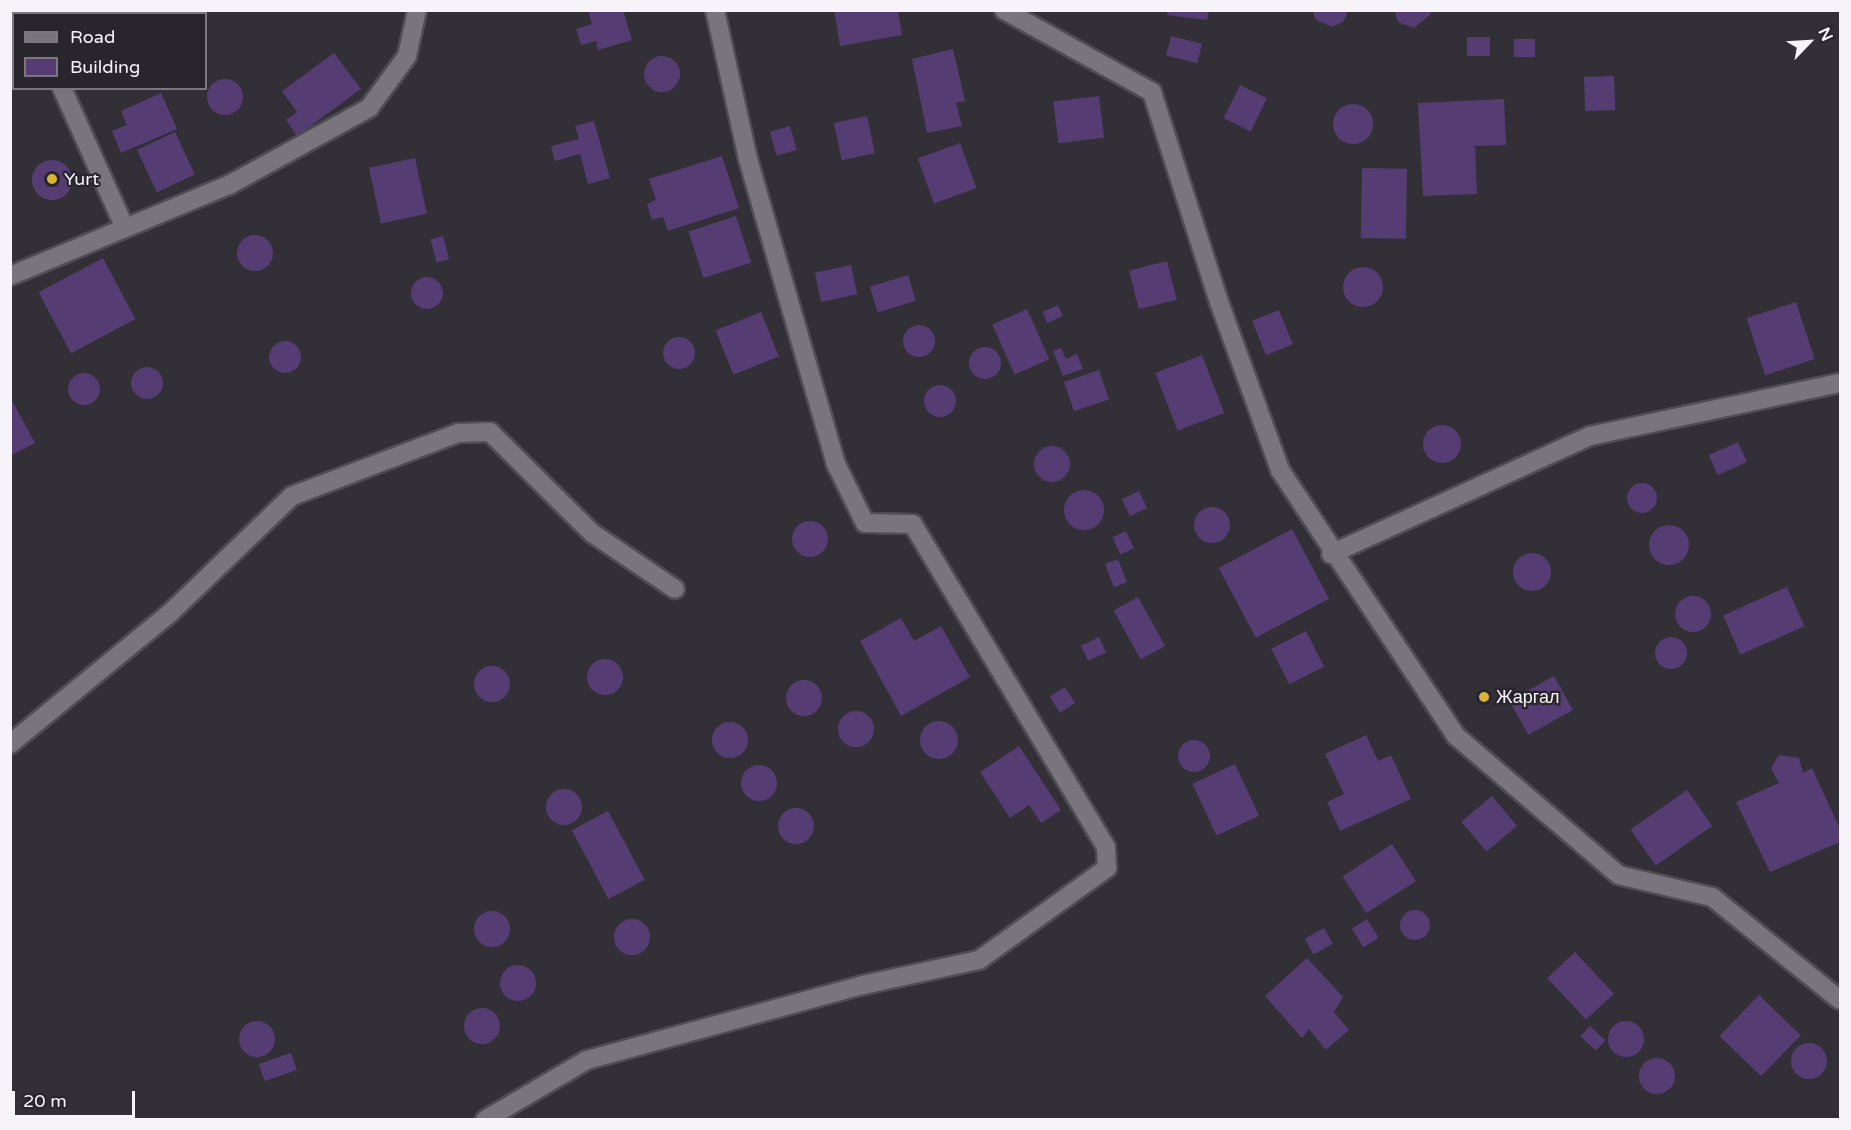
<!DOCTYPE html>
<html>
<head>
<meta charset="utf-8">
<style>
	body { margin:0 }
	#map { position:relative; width:1851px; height:1130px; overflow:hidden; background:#322f36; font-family:"Varela Round",sans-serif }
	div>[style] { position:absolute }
	.building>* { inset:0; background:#553d73; transform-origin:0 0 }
	.round { border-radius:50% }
	.roads { filter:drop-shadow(2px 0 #4f4c52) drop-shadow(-2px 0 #4f4c52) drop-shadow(0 2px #4f4c52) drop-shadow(0 -2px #4f4c52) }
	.minor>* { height:18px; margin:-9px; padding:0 9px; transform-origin:9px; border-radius:9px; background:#78757d }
	.dots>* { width:16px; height:16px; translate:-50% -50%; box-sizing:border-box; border:3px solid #28252c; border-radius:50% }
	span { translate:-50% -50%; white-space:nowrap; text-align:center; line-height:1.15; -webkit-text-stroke:4.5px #28252c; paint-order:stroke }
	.poi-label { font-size:18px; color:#f6f4f8 }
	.left { translate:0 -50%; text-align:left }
	.frame { position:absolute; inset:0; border:12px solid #f6f4f8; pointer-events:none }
	.legend { position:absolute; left:12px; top:12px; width:195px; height:78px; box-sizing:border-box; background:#28252c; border:2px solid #7a787e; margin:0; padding:8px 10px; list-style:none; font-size:18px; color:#f6f4f8 }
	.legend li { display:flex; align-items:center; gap:12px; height:30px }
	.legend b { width:30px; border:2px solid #7a787e }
	.north { position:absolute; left:1779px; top:12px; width:60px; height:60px; -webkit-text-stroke:4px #28252c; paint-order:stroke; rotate:65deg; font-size:16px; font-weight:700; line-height:24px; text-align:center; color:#f6f4f8 }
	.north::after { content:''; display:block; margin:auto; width:21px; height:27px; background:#f6f4f8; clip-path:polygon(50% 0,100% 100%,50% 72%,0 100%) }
	.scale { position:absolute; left:12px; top:1091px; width:123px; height:27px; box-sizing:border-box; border:3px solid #f6f4f8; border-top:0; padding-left:8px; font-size:18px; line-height:21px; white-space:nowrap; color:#f6f4f8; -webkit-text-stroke:4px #28252c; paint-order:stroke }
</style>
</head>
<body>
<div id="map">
	<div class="building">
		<i style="clip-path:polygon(588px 10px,623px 10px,632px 40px,598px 50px,596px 41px,581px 45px,576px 29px,592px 24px)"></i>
		<i style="clip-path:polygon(834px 10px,898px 10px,902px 35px,840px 46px)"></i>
		<i style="clip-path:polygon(1168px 10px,1209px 10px,1207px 20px,1167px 15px)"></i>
		<i style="clip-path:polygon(1312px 10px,1349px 10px,1343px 22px,1332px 27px,1316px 20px)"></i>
		<i style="clip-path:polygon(1394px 10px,1431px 10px,1431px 14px,1414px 28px,1398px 22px)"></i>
		<i style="left:1171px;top:36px;width:32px;height:20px;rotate:14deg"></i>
		<i style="left:1467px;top:37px;width:23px;height:19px"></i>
		<i style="left:1514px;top:39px;width:21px;height:18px"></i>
		<i style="clip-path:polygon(953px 49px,965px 101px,956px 103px,962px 126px,927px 133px,912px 59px)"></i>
		<i style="clip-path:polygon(334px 53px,361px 89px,297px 136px,286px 120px,297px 112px,282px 91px)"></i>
		<i class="round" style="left:644px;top:56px;width:36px;height:36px"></i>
		<i style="left:1614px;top:76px;width:34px;height:30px;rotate:88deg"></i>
		<i class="round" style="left:207px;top:79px;width:36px;height:36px"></i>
		<i style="left:1240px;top:85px;width:30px;height:37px;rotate:26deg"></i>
		<i style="clip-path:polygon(161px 93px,177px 129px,121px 153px,112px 131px,127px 125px,121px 111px)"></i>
		<i style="left:1099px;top:96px;width:42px;height:46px;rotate:83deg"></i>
		<i style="clip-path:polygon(1504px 99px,1506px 145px,1475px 146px,1477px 194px,1423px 196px,1418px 103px)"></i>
		<i class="round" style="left:1333px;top:104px;width:40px;height:40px"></i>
		<i style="left:867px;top:116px;width:38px;height:34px;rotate:78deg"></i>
		<i style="clip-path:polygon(594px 121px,610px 178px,588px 184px,580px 154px,555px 161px,551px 146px,579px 139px,575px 126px)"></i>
		<i style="left:790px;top:126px;width:25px;height:21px;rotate:74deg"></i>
		<i style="left:175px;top:132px;width:47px;height:42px;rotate:65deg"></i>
		<i style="left:960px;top:143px;width:48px;height:45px;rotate:70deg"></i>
		<i style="clip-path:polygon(722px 156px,739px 208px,668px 231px,663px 217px,652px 220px,647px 204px,656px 200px,649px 179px)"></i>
		<i style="left:415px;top:158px;width:57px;height:47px;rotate:78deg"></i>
		<i class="round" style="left:32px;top:160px;width:40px;height:40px"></i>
		<i style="left:1362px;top:168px;width:45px;height:70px;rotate:1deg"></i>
		<i style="left:736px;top:216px;width:49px;height:50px;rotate:72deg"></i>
		<i class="round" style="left:237px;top:235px;width:36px;height:36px"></i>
		<i style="left:443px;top:236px;width:24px;height:13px;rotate:75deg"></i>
		<i style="left:103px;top:258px;width:69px;height:73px;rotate:62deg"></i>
		<i style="left:1167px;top:261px;width:40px;height:39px;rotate:76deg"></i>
		<i style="left:851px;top:265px;width:30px;height:37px;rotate:78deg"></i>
		<i class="round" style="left:1343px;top:267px;width:40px;height:40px"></i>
		<i style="left:908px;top:275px;width:27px;height:40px;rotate:73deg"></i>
		<i class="round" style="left:411px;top:277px;width:32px;height:32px"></i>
		<i style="left:1796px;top:302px;width:60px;height:52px;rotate:72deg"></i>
		<i style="left:1058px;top:305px;width:12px;height:17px;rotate:66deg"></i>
		<i style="left:1027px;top:309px;width:55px;height:38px;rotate:66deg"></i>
		<i style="left:1279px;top:310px;width:37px;height:29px;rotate:68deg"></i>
		<i style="left:761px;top:312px;width:48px;height:49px;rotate:68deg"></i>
		<i class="round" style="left:903px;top:325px;width:32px;height:32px"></i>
		<i class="round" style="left:663px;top:337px;width:32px;height:32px"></i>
		<i class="round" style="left:269px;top:341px;width:32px;height:32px"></i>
		<i class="round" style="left:969px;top:347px;width:32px;height:32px"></i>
		<i style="clip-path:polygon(1061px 348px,1066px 359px,1077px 354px,1083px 369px,1063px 376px,1053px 351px)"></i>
		<i style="left:1202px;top:355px;width:62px;height:50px;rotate:69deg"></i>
		<i class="round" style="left:131px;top:367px;width:32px;height:32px"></i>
		<i style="left:1099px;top:370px;width:31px;height:37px;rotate:71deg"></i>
		<i class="round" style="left:68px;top:373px;width:32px;height:32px"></i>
		<i class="round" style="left:924px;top:385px;width:32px;height:32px"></i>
		<i style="clip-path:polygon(10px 397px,35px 443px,10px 456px)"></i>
		<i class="round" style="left:1423px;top:425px;width:38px;height:38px"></i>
		<i style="left:1738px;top:442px;width:22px;height:32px;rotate:66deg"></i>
		<i class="round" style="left:1034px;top:446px;width:36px;height:36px"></i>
		<i class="round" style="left:1627px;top:483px;width:30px;height:30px"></i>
		<i class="round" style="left:1064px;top:490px;width:40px;height:40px"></i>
		<i style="left:1139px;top:491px;width:19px;height:19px;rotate:65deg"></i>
		<i class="round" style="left:1194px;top:507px;width:36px;height:36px"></i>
		<i class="round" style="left:792px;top:521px;width:36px;height:36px"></i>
		<i class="round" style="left:1649px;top:525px;width:40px;height:40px"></i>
		<i style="left:1292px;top:529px;width:79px;height:83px;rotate:62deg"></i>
		<i style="left:1126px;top:531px;width:19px;height:15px;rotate:65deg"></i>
		<i class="round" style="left:1513px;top:553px;width:38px;height:38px"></i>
		<i style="left:1118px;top:559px;width:25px;height:14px;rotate:69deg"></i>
		<i style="left:1787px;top:587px;width:43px;height:70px;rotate:66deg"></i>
		<i class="round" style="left:1675px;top:596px;width:36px;height:36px"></i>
		<i style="left:1138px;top:597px;width:56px;height:28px;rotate:61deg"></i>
		<i style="clip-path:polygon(901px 618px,914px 641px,941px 626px,970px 677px,901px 716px,860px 641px)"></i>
		<i style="left:1306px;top:631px;width:40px;height:39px;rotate:63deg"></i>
		<i style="left:1099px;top:637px;width:17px;height:20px;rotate:65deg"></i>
		<i class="round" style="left:1655px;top:637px;width:32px;height:32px"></i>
		<i class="round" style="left:587px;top:659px;width:36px;height:36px"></i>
		<i class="round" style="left:474px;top:666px;width:36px;height:36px"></i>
		<i style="left:1554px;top:676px;width:39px;height:51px;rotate:61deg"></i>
		<i class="round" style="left:786px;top:680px;width:36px;height:36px"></i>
		<i style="left:1065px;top:687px;width:19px;height:18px;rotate:58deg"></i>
		<i class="round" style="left:838px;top:711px;width:36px;height:36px"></i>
		<i class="round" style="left:920px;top:721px;width:38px;height:38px"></i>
		<i class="round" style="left:712px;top:722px;width:36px;height:36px"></i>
		<i style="clip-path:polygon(1366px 735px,1378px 761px,1391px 755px,1411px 799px,1340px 831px,1327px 802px,1344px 794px,1325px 754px)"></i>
		<i class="round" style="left:1178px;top:740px;width:32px;height:32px"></i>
		<i style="clip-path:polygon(1019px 746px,1061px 810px,1041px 823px,1029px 805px,1010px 818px,980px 772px)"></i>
		<i style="clip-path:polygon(1779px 755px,1799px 758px,1803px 773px,1812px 768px,1840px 829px,1840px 842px,1770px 872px,1736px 802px,1779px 783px,1771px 768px)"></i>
		<i style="left:1235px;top:764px;width:57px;height:47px;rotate:65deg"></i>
		<i class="round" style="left:741px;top:765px;width:36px;height:36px"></i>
		<i class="round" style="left:546px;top:789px;width:36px;height:36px"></i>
		<i style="left:1687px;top:790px;width:44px;height:69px;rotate:55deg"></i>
		<i style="left:1492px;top:796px;width:39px;height:40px;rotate:50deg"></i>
		<i class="round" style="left:778px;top:808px;width:36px;height:36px"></i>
		<i style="left:608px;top:811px;width:78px;height:41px;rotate:62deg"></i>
		<i style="left:1392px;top:844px;width:44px;height:59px;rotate:57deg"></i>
		<i class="round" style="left:1400px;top:910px;width:30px;height:30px"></i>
		<i class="round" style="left:474px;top:911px;width:36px;height:36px"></i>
		<i style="left:1367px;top:919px;width:22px;height:18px;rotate:58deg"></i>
		<i class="round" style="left:614px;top:919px;width:36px;height:36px"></i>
		<i style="left:1324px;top:928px;width:18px;height:22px;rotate:61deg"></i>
		<i style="left:1575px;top:952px;width:57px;height:38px;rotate:47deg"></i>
		<i style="clip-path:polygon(1307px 958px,1343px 997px,1334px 1012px,1349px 1030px,1326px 1050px,1309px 1029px,1302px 1038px,1265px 996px)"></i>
		<i class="round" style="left:500px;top:965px;width:36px;height:36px"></i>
		<i style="left:1759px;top:995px;width:58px;height:57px;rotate:44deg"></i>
		<i class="round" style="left:464px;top:1008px;width:36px;height:36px"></i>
		<i class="round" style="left:1608px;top:1021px;width:36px;height:36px"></i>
		<i class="round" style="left:239px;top:1021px;width:36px;height:36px"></i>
		<i style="left:1590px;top:1026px;width:21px;height:14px;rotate:43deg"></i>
		<i class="round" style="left:1791px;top:1043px;width:36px;height:36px"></i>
		<i style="left:291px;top:1053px;width:18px;height:34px;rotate:71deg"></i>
		<i class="round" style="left:1639px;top:1058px;width:36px;height:36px"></i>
	</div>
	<div class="roads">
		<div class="minor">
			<i style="left:1004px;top:10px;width:169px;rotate:29deg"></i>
			<i style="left:1152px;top:92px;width:220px;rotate:72.3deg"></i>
			<i style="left:1219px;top:302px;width:179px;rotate:70deg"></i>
			<i style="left:1280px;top:470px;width:319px;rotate:56.5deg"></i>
			<i style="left:1456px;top:736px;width:214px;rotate:40.5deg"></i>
			<i style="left:1619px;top:875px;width:96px;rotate:13.3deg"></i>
			<i style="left:1712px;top:897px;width:164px;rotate:38.8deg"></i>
			<i style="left:62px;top:88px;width:151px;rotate:65.8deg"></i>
			<i style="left:10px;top:276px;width:237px;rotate:-22.6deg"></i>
			<i style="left:229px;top:185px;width:160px;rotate:-28.8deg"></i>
			<i style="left:369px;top:108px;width:64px;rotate:-53.8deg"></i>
			<i style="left:407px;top:56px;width:47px;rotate:-77.7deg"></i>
			<i style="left:1331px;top:554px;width:285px;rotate:-24.5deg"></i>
			<i style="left:1590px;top:436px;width:256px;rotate:-12deg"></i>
			<i style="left:10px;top:744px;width:205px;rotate:-39.3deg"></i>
			<i style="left:169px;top:614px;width:170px;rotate:-43.8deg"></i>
			<i style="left:292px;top:496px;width:178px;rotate:-20.8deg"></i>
			<i style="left:458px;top:433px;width:32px;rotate:-2deg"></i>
			<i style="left:490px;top:432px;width:144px;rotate:44.7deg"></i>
			<i style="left:592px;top:533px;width:100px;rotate:34deg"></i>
			<i style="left:485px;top:1120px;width:118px;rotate:-30.5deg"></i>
			<i style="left:587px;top:1060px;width:286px;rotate:-15.2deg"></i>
			<i style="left:863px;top:985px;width:119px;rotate:-12.2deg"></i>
			<i style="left:979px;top:960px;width:158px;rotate:-35.7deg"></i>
			<i style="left:1107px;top:868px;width:21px;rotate:-93deg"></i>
			<i style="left:1106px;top:847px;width:376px;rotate:-120.9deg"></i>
			<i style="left:913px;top:524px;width:48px;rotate:-178.8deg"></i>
			<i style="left:865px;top:523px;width:66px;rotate:-116.2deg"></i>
			<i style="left:836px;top:464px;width:317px;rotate:-106.1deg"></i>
			<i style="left:748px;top:159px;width:153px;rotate:-102.5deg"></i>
		</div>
	</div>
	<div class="dots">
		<i style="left:52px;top:179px;background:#d7b434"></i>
		<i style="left:1484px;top:697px;background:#d7b434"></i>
	</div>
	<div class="poi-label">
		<span class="left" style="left:64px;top:179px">Yurt</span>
		<span class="left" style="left:1496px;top:697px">Жаргал</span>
	</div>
	<div class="frame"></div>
	<ul class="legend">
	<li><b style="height:8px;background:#78757d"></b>Road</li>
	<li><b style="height:16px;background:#553d73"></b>Building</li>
	</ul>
	<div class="north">N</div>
	<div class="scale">20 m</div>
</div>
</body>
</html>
